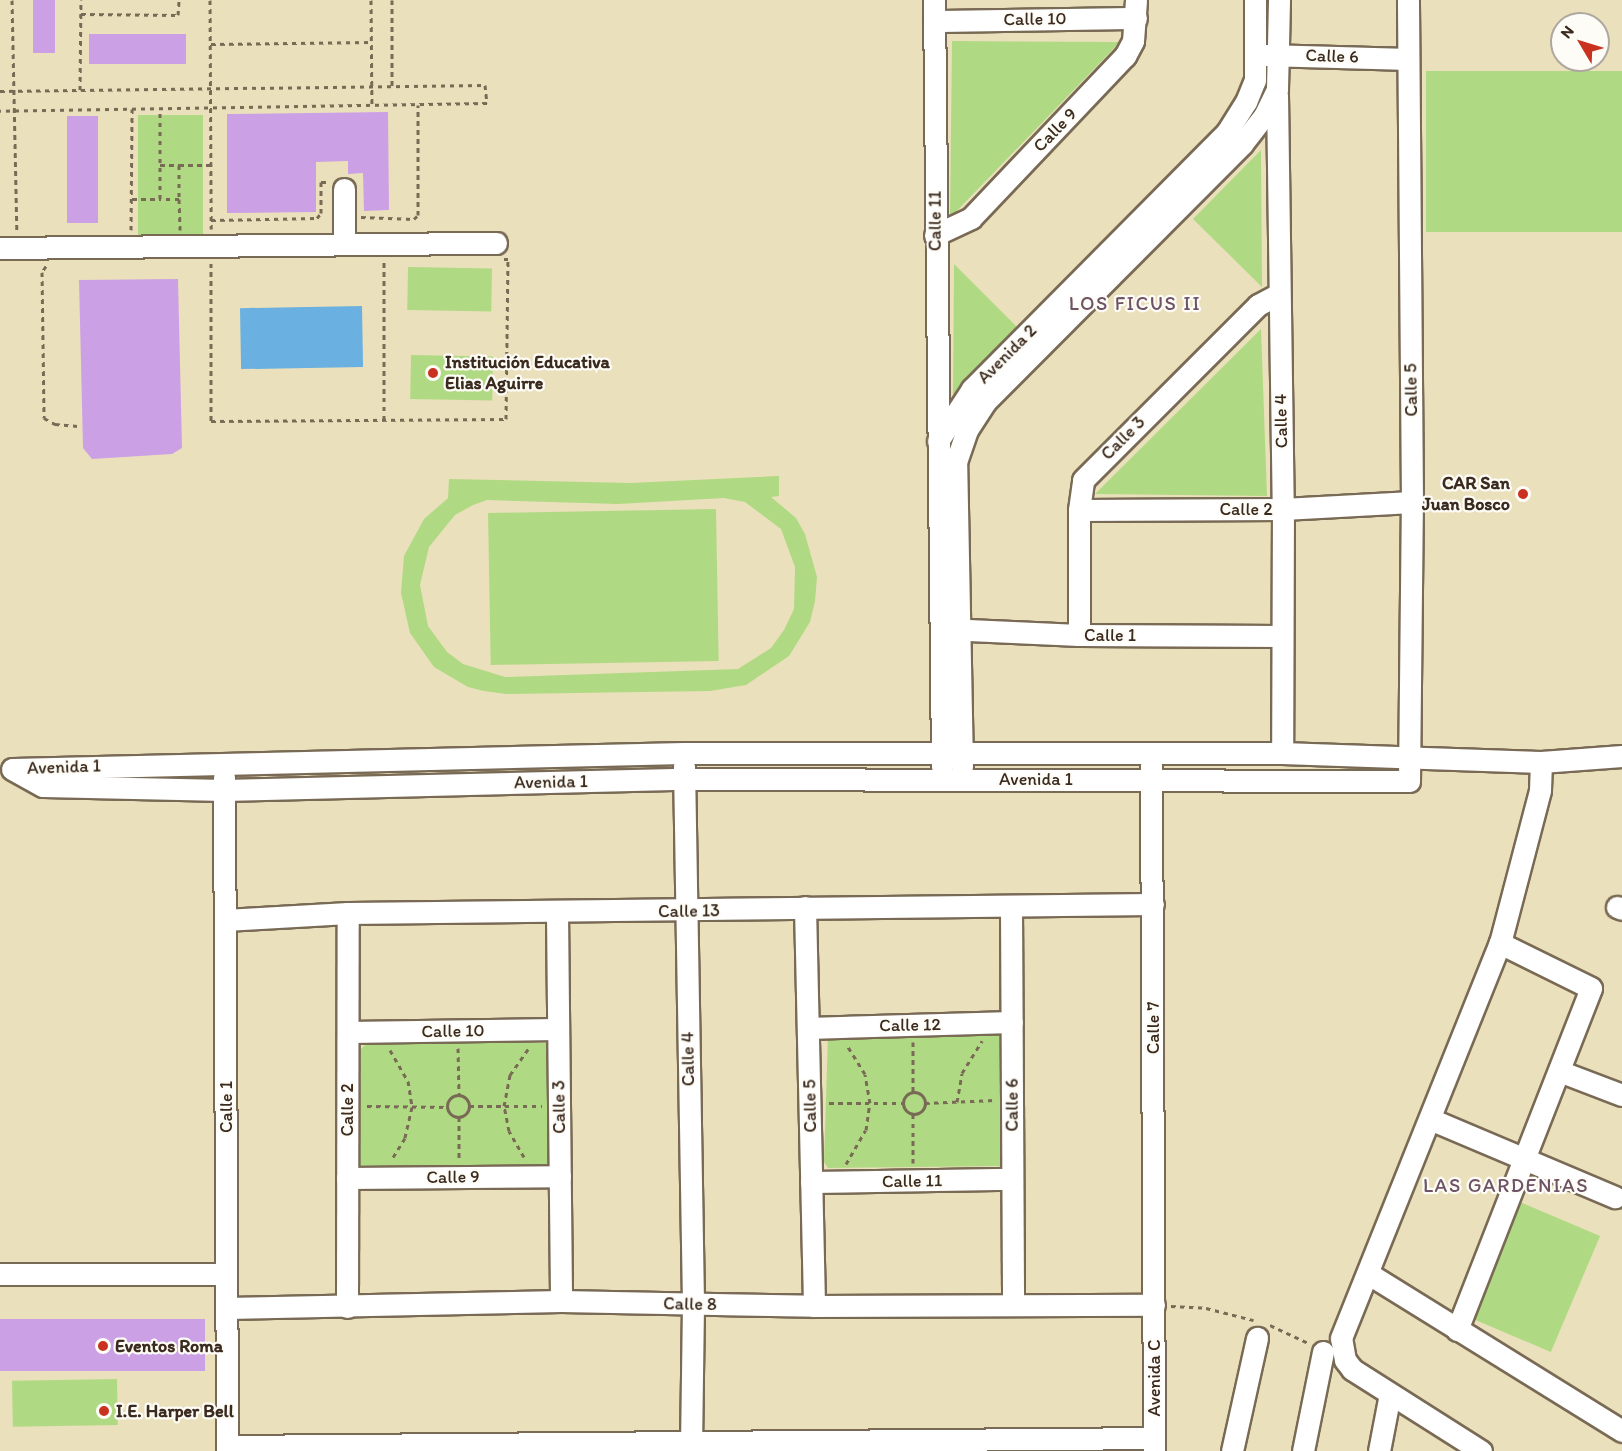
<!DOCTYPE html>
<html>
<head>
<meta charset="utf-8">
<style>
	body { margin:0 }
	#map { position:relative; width:1622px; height:1451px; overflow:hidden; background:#ebe0bc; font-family:Itim,sans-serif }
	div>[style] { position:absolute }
	.green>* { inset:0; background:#b0d983; transform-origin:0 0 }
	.water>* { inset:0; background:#6ab0e0; transform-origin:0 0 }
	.building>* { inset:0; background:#cba0e5; transform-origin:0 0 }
	.path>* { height:3px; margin-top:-1.5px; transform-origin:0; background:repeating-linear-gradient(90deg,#796a55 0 4.5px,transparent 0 9px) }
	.path>.ring { margin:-1.5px; padding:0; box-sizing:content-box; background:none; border:3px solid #796a55; border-radius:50% }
	.roads { filter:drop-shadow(2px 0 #796a55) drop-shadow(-2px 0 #796a55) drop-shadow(0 2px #796a55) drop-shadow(0 -2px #796a55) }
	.minor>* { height:21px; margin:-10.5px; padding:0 10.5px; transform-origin:10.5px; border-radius:10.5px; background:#fff }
	.dots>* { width:16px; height:16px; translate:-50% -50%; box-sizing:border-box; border:3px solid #fdfcf7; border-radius:50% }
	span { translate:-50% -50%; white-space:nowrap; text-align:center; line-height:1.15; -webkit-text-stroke:4.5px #fdfcf7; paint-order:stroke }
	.street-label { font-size:18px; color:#3b2a1e }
	.poi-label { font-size:18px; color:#3b2a1e; font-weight:700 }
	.left { translate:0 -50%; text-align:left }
	.right { translate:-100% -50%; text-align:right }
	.neighbourhood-label { font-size:20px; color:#6d5364; letter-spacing:1.5px }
	.north { position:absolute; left:1550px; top:12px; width:60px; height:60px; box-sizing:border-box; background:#fdfcf7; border:2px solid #afa8a0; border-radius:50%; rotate:308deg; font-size:16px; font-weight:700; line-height:24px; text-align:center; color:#3b2a1e }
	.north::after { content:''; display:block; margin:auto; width:21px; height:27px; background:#c8321e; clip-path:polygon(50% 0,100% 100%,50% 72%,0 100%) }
</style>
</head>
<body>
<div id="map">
	<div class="green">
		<i style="clip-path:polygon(952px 41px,1120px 42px,950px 218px)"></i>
		<i style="left:1622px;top:71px;width:161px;height:196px;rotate:90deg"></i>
		<i style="left:203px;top:115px;width:127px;height:65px;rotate:90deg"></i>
		<i style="clip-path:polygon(1261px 150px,1262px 287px,1193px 219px)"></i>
		<i style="clip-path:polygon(954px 264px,1020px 330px,953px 395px)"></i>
		<i style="left:408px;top:267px;width:84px;height:43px;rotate:1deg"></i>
		<i style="clip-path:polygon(1261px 329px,1267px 496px,1095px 494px)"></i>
		<i style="left:411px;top:355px;width:82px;height:44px;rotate:1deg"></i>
		<i style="clip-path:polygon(evenodd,779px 476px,779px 496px,771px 497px,796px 518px,805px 534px,817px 577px,815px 601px,810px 622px,789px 656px,746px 685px,710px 691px,506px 694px,484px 691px,468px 687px,434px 667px,410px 633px,401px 593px,404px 556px,424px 519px,448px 498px,449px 479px,630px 483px,779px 476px,724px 498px,745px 502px,781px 529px,795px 567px,794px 609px,784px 630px,771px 648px,738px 669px,505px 677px,463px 664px,447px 652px,428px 626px,420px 585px,429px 547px,455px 515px,473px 505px,487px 500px,618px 504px,724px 498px)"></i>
		<i style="left:716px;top:509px;width:152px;height:228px;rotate:89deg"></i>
		<i style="clip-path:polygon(1003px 1034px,1006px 1161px,1002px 1166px,828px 1168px,824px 1162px,828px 1035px)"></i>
		<i style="clip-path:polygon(369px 1041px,549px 1043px,554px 1166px,365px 1171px,359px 1165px,361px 1049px)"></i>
		<i style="left:1520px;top:1202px;width:87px;height:126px;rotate:23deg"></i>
		<i style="left:117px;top:1379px;width:46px;height:105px;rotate:89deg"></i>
	</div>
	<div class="water">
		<i style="left:362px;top:306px;width:61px;height:122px;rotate:89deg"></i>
	</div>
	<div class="building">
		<i style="left:33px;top:0;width:22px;height:53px"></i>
		<i style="left:186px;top:34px;width:30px;height:97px;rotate:90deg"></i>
		<i style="clip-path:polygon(388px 112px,389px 210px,364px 211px,363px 173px,348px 174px,348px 161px,316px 162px,316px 212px,227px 213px,227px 114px)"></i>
		<i style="left:67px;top:116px;width:31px;height:107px"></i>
		<i style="clip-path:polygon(178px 279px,182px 448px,172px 454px,92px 459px,83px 448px,79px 280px)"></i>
		<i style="left:0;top:1319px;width:205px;height:52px"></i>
	</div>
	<div class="path">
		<i style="left:12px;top:0;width:231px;rotate:88.8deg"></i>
		<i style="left:210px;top:0;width:229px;rotate:89.7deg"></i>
		<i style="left:371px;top:0;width:105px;rotate:89.5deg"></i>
		<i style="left:392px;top:0;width:86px;rotate:90deg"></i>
		<i style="left:81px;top:14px;width:97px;rotate:0.6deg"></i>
		<i style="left:178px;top:15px;width:15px;rotate:-86deg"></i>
		<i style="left:211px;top:44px;width:160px;rotate:-0.7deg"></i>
		<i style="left:80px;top:90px;width:90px;rotate:-89.4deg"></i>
		<i style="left:0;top:91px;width:485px;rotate:-0.7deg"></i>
		<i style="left:485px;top:85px;width:18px;rotate:84deg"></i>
		<i style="left:487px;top:103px;width:487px;rotate:179.1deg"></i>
		<i style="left:160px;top:165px;width:19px"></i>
		<i style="left:179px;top:165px;width:34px;rotate:90deg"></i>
		<i style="left:179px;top:199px;width:19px;rotate:180deg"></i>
		<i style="left:160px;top:199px;width:90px;rotate:-90deg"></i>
		<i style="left:179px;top:165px;width:31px"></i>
		<i style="left:132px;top:199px;width:28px"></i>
		<i style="left:179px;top:199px;width:31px;rotate:88deg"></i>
		<i style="left:361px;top:217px;width:53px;rotate:2.2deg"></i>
		<i style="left:414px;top:219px;width:6px;rotate:-45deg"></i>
		<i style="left:418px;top:215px;width:110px;rotate:-90deg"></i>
		<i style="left:211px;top:220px;width:106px;rotate:-1.1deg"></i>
		<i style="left:317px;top:218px;width:6px;rotate:-51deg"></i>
		<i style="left:321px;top:213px;width:31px;rotate:-90deg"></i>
		<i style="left:321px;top:182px;width:8px"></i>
		<i style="left:131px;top:230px;width:121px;rotate:-89.5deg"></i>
		<i style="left:211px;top:263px;width:158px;rotate:90deg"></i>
		<i style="left:211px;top:421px;width:295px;rotate:-0.4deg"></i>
		<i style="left:506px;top:419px;width:160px;rotate:-89.3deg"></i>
		<i style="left:508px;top:259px;width:4px;rotate:180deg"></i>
		<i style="left:46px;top:266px;width:7px;rotate:124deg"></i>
		<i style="left:42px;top:272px;width:146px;rotate:89.2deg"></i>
		<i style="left:44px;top:418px;width:13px;rotate:29deg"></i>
		<i style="left:55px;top:424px;width:23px;rotate:5deg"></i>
		<i style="left:384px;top:420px;width:159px;rotate:-90deg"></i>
		<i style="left:913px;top:1042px;width:50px;rotate:90deg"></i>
		<i style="left:458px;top:1048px;width:48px;rotate:88.8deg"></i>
		<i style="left:390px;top:1050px;width:36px;rotate:60deg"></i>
		<i style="left:408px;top:1081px;width:26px;rotate:81deg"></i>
		<i style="left:412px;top:1107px;width:32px;rotate:103deg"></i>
		<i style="left:405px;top:1138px;width:25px;rotate:122deg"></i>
		<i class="ring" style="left:903px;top:1092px;width:19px;height:19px"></i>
		<i class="ring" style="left:447px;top:1095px;width:19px;height:19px"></i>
		<i style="left:957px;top:1102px;width:29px;rotate:-80deg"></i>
		<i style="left:962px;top:1073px;width:38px;rotate:-58deg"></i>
		<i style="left:829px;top:1103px;width:73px"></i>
		<i style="left:925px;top:1103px;width:70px;rotate:-2.5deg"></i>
		<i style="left:367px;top:1106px;width:81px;rotate:0.7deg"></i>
		<i style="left:469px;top:1106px;width:73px"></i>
		<i style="left:913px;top:1114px;width:49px;rotate:90deg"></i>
		<i style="left:459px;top:1117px;width:43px;rotate:90deg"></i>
		<i style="left:524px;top:1157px;width:30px;rotate:-120deg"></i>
		<i style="left:509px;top:1131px;width:25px;rotate:-101deg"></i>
		<i style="left:504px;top:1106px;width:32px;rotate:-79deg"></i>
		<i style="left:510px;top:1075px;width:33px;rotate:-55deg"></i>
		<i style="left:846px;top:1164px;width:39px;rotate:-60deg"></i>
		<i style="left:866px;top:1130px;width:27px;rotate:-82deg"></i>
		<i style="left:870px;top:1103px;width:29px;rotate:-100deg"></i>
		<i style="left:865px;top:1074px;width:34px;rotate:-122deg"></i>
		<i style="left:1171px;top:1306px;width:35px;rotate:3deg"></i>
		<i style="left:1206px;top:1308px;width:49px;rotate:14.3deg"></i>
		<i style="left:1270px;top:1325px;width:42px;rotate:25.3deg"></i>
	</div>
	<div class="roads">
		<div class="minor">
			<i style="left:934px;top:0;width:767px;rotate:89.4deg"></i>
			<i style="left:934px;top:21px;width:202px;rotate:-0.9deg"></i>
			<i style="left:1266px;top:55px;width:142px;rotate:1.6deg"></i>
			<i style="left:1277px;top:95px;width:414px;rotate:89.2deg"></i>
			<i style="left:1283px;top:509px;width:244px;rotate:90.2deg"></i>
			<i style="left:344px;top:189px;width:55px;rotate:90deg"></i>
			<i style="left:935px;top:235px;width:40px;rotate:-25deg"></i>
			<i style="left:971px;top:218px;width:224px;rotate:-46.5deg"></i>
			<i style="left:1125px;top:56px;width:17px;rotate:-62deg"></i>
			<i style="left:1133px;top:41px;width:41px;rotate:-85.8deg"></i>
			<i style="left:0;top:248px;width:496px;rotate:-0.6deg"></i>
			<i style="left:938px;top:441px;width:62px;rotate:-56.8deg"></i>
			<i style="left:972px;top:389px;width:362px;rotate:-45.2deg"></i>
			<i style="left:1227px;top:132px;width:36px;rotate:-58deg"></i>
			<i style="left:1246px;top:102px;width:24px;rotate:-68deg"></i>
			<i style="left:1255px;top:80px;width:80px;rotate:-90deg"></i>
			<i style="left:1079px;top:510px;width:204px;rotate:-0.3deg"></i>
			<i style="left:1283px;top:509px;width:129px;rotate:-3.1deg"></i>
			<i style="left:946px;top:629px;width:133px;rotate:2.6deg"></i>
			<i style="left:1079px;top:635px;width:202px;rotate:0.3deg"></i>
			<i style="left:1079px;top:635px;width:125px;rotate:-90deg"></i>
			<i style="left:1079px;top:510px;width:30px;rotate:-82deg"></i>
			<i style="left:1083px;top:480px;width:247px;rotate:-45deg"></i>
			<i style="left:1258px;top:305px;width:24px;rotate:-28deg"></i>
			<i style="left:1151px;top:765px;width:686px;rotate:89.75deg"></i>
			<i style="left:684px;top:766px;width:538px;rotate:89.04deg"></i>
			<i style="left:693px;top:1304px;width:147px;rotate:90.8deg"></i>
			<i style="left:962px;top:767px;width:305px;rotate:-91.1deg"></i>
			<i style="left:956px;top:462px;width:34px;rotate:-71deg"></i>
			<i style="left:967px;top:430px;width:33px;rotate:-57deg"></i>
			<i style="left:985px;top:402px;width:364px;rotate:-45.1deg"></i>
			<i style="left:1242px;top:144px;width:36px;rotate:-52deg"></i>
			<i style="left:1264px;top:116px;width:30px;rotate:-64deg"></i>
			<i style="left:1277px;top:89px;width:89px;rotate:-88.7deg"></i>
			<i style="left:12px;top:769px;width:35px;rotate:29deg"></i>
			<i style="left:43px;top:786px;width:181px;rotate:1.3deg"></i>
			<i style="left:224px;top:790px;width:460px;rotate:-1.4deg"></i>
			<i style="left:684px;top:779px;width:725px;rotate:0.16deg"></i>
			<i style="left:1409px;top:781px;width:279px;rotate:-89.4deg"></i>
			<i style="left:1412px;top:502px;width:502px;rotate:-90.46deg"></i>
			<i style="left:13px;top:769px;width:671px;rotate:-1.37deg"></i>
			<i style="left:684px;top:753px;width:598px"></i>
			<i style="left:1282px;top:753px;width:259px;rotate:2deg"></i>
			<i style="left:1541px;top:762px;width:81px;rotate:-4.2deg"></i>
			<i style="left:224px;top:777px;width:674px;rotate:89.74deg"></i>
			<i style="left:805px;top:907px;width:399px;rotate:88.7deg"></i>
			<i style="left:1011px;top:907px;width:396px;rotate:89.7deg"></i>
			<i style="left:1617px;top:907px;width:5px;rotate:22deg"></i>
			<i style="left:557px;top:913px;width:388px;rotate:89.4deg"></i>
			<i style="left:225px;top:920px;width:123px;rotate:-3.3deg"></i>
			<i style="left:348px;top:913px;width:805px;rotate:-0.64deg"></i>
			<i style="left:808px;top:1028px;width:204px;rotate:-1.7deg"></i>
			<i style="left:348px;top:1032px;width:210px;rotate:-0.8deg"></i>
			<i style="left:1559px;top:1071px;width:67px;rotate:20.9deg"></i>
			<i style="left:1430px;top:1119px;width:201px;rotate:22.9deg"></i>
			<i style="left:347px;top:1178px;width:213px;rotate:-0.5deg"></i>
			<i style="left:811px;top:1182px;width:201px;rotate:-0.9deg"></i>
			<i style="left:0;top:1274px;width:226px"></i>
			<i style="left:1369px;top:1274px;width:298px;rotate:31.8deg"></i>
			<i style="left:347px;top:1307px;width:394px;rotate:-89.9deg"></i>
			<i style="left:227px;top:1308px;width:334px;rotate:-1.2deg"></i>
			<i style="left:561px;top:1301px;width:253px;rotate:1.1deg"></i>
			<i style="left:814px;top:1306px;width:340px;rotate:-0.2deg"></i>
			<i style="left:1457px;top:1330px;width:367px;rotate:-68.6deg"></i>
			<i style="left:1591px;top:988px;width:102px;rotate:-153.7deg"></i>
			<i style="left:227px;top:1446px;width:927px;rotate:-0.49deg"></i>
			<i style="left:1232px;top:1451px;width:116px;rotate:-77.5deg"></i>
			<i style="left:1303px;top:1451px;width:101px;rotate:-78.6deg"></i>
			<i style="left:1379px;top:1451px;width:58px;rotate:-79.1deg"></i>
			<i style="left:1481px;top:1451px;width:153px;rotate:-147.6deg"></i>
			<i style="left:1352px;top:1369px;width:11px;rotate:-128deg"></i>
			<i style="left:1345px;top:1360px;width:22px;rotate:-100deg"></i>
			<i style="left:1341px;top:1338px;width:426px;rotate:-68.1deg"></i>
			<i style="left:1500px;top:943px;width:158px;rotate:-75.3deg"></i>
			<i style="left:1540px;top:790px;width:28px;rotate:-88deg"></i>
		</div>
	</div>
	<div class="dots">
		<i style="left:433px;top:373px;background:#c8321e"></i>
		<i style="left:1523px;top:494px;background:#c8321e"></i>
		<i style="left:103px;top:1346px;background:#c8321e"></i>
		<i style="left:104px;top:1411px;background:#c8321e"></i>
	</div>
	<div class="street-label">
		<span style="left:1035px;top:19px;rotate:-1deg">Calle 10</span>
		<span style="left:1332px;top:56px;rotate:2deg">Calle 6</span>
		<span style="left:1055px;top:130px;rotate:-46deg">Calle 9</span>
		<span style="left:935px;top:221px;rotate:-90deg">Calle 11</span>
		<span style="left:1007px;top:354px;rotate:-45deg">Avenida 2</span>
		<span style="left:1411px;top:390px;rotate:-91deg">Calle 5</span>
		<span style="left:1281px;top:421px;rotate:-91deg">Calle 4</span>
		<span style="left:1123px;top:438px;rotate:-45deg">Calle 3</span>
		<span style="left:1246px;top:509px">Calle 2</span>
		<span style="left:1110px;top:635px">Calle 1</span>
		<span style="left:64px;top:767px;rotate:-2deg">Avenida 1</span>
		<span style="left:1036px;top:779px">Avenida 1</span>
		<span style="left:551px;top:782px;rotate:-1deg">Avenida 1</span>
		<span style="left:689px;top:911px;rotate:-1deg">Calle 13</span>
		<span style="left:910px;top:1025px;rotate:-1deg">Calle 12</span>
		<span style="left:1153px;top:1028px;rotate:-90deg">Calle 7</span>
		<span style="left:453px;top:1031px;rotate:-1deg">Calle 10</span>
		<span style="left:688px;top:1059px;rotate:-91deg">Calle 4</span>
		<span style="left:1012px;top:1105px;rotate:-90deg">Calle 6</span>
		<span style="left:810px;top:1106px;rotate:-91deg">Calle 5</span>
		<span style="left:226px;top:1107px;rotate:-90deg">Calle 1</span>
		<span style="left:559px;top:1107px;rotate:-91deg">Calle 3</span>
		<span style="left:347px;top:1110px;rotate:-90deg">Calle 2</span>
		<span style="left:453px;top:1177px;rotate:-1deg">Calle 9</span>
		<span style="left:912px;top:1181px;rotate:-1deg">Calle 11</span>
		<span style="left:690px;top:1304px;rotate:1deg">Calle 8</span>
		<span style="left:1154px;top:1378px;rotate:-90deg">Avenida C</span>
	</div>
	<div class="poi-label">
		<span class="left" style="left:445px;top:373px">Institución Educativa<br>Elias Aguirre</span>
		<span class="right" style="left:1510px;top:494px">CAR San<br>Juan Bosco</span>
		<span class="left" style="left:115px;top:1346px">Eventos Roma</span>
		<span class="left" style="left:116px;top:1411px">I.E. Harper Bell</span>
	</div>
	<div class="neighbourhood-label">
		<span style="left:1135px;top:303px">LOS FICUS II</span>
		<span style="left:1506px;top:1185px">LAS GARDENIAS</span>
	</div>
	<div class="north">N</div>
</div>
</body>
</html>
